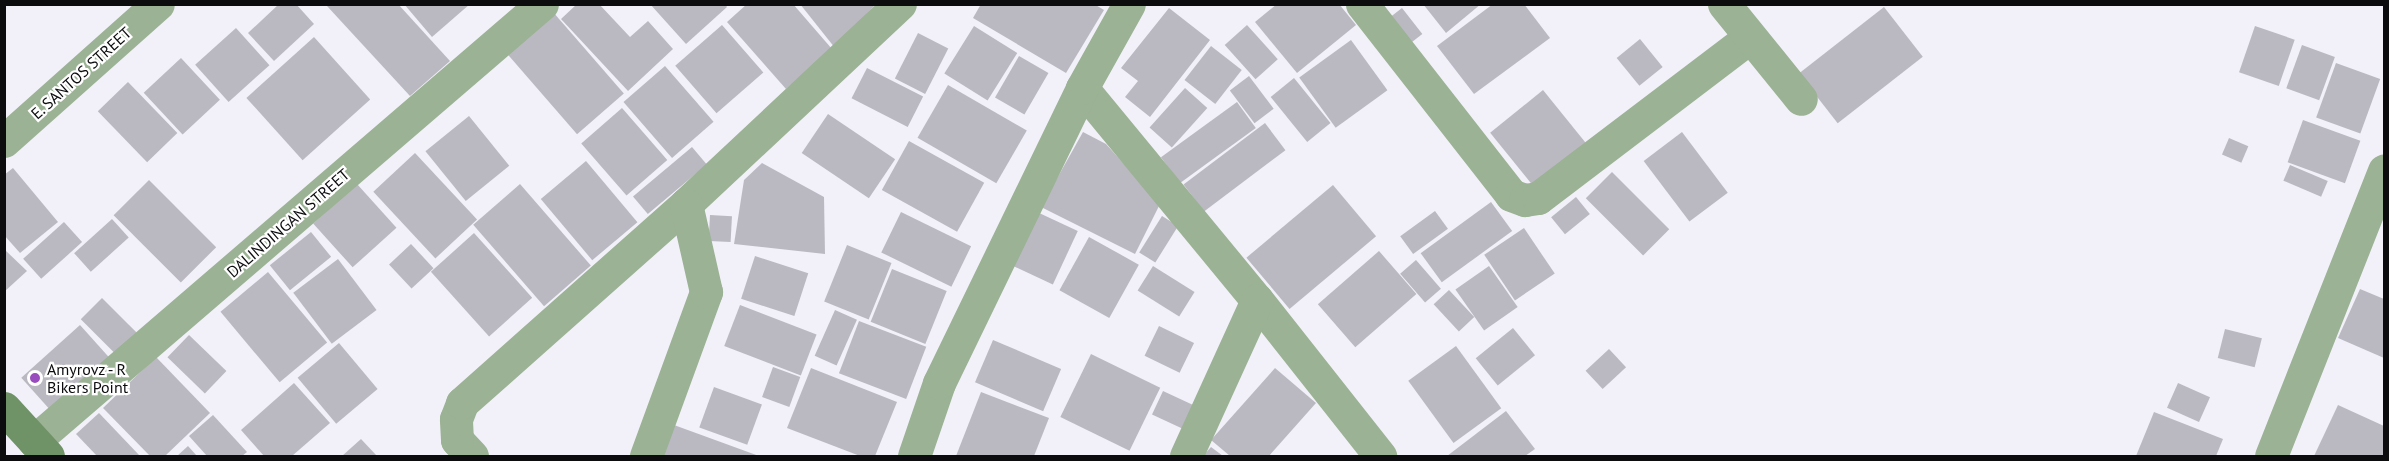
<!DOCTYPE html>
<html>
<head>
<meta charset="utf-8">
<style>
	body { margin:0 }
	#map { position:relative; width:2389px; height:461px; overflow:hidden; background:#f2f1fa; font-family:"PT Sans",sans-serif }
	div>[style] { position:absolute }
	.building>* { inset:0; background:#bab9c2; transform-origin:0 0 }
	.minor>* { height:33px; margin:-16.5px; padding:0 16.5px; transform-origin:16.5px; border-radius:16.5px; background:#9bb294 }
	.secondary>* { height:33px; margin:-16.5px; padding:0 16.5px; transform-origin:16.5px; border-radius:16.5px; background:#709267 }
	.dots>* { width:16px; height:16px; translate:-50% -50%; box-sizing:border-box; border:3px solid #fff; border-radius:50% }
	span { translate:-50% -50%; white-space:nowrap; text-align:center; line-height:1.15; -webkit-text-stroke:4.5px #fff; paint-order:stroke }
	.street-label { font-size:16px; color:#0c0c0f }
	.poi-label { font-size:16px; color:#0c0c0f }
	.left { translate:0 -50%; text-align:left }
	.frame { position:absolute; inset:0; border:6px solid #0c0c0f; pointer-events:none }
</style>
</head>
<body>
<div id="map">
	<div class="building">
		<i style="clip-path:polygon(279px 4px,296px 4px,314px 24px,274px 61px,248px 33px)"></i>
		<i style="clip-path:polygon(398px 4px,450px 61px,410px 96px,327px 6px)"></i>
		<i style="clip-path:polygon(404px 4px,470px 4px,432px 37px)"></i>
		<i style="clip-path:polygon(577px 4px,599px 4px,630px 37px,648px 21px,673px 49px,628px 91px,561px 19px)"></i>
		<i style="clip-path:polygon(650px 4px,725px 4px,727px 7px,686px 44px)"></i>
		<i style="clip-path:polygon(747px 4px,793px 4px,832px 49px,786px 89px,727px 22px)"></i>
		<i style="clip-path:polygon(800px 4px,876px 4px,835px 48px)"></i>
		<i style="clip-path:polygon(981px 4px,1094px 4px,1104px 10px,1066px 73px,973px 18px)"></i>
		<i style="clip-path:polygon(1277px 4px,1339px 4px,1356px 25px,1297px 73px,1255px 22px)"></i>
		<i style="clip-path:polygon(1423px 4px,1481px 4px,1446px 33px)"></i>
		<i style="clip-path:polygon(1493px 4px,1524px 4px,1550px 38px,1474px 94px,1437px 46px)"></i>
		<i style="left:1884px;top:7px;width:63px;height:108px;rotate:52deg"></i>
		<i style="clip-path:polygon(1169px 8px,1210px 40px,1150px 117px,1125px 97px,1138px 81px,1121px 68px)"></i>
		<i style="left:1402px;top:8px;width:33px;height:16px;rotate:52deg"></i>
		<i style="left:553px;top:12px;width:108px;height:62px;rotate:49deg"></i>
		<i style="left:722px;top:25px;width:63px;height:62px;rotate:49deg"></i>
		<i style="left:1247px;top:25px;width:46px;height:30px;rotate:48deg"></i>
		<i style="left:974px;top:26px;width:51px;height:56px;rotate:32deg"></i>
		<i style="left:2255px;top:26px;width:42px;height:49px;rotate:19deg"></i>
		<i style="left:236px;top:28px;width:50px;height:55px;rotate:48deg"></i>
		<i style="left:918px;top:33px;width:34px;height:51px;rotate:27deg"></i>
		<i style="left:314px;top:37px;width:84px;height:91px;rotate:48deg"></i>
		<i style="left:1640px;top:39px;width:36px;height:30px;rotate:51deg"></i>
		<i style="left:1351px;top:40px;width:62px;height:64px;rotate:54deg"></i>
		<i style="left:2302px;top:45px;width:35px;height:46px;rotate:20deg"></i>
		<i style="left:1211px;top:46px;width:39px;height:43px;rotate:38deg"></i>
		<i style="left:1019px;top:56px;width:34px;height:48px;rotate:30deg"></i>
		<i style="left:181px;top:58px;width:57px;height:51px;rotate:47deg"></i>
		<i style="left:2336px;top:63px;width:47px;height:58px;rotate:20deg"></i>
		<i style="left:665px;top:66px;width:74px;height:55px;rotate:49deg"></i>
		<i style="left:867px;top:68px;width:63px;height:34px;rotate:27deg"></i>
		<i style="left:1249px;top:76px;width:41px;height:24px;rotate:53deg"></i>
		<i style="left:1294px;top:78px;width:58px;height:30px;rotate:51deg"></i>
		<i style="left:128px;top:82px;width:71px;height:42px;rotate:46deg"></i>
		<i style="left:948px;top:85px;width:91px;height:61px;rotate:30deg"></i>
		<i style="left:1185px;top:88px;width:30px;height:53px;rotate:42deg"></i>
		<i style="left:1543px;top:90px;width:70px;height:68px;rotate:51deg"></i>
		<i style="left:1237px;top:102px;width:32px;height:94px;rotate:54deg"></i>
		<i style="left:622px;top:108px;width:69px;height:54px;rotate:49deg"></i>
		<i style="left:828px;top:114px;width:81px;height:47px;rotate:34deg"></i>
		<i style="left:469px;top:116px;width:64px;height:56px;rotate:51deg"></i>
		<i style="left:2303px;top:120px;width:61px;height:45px;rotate:20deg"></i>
		<i style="left:1265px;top:123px;width:34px;height:102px;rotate:53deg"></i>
		<i style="clip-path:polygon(1083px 132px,1106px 144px,1160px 204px,1135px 254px,1041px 207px)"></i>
		<i style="left:1682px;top:132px;width:76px;height:48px;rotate:53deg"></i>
		<i style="left:2229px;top:138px;width:21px;height:18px;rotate:23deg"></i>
		<i style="left:909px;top:141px;width:86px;height:56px;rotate:29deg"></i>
		<i style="left:692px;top:147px;width:23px;height:77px;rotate:50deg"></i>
		<i style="left:415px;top:153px;width:91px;height:57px;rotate:47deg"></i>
		<i style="left:586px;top:161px;width:80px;height:59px;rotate:50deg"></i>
		<i style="clip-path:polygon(762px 163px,824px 197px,825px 254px,734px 244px,744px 180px)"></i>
		<i style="left:2290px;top:165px;width:41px;height:17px;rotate:23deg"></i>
		<i style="clip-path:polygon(13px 168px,58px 222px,20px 253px,4px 235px,4px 175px)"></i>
		<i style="left:1612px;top:172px;width:81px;height:37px;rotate:45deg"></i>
		<i style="left:149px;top:180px;width:95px;height:50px;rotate:45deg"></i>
		<i style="left:357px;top:184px;width:59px;height:59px;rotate:48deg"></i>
		<i style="left:520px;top:184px;width:108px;height:62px;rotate:49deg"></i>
		<i style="left:1333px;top:185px;width:67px;height:113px;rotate:50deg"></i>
		<i style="left:1576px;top:197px;width:22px;height:32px;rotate:51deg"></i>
		<i style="left:1491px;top:202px;width:36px;height:87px;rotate:54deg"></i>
		<i style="left:1435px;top:211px;width:22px;height:43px;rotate:54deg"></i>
		<i style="left:901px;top:212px;width:78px;height:45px;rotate:26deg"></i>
		<i style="left:1037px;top:212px;width:45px;height:59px;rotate:25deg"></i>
		<i style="left:710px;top:215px;width:22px;height:26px;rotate:3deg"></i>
		<i style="left:1162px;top:216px;width:19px;height:43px;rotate:32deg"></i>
		<i style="left:112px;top:219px;width:25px;height:51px;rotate:48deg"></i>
		<i style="left:64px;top:222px;width:27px;height:55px;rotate:48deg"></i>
		<i style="left:1524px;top:228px;width:55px;height:48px;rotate:56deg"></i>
		<i style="left:311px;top:232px;width:32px;height:53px;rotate:51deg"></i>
		<i style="left:474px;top:233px;width:87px;height:58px;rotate:48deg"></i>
		<i style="left:1089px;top:237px;width:57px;height:61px;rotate:29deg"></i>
		<i style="left:411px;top:244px;width:33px;height:30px;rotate:47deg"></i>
		<i style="left:847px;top:245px;width:48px;height:61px;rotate:22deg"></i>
		<i style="clip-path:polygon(4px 249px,27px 271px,4px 292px)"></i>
		<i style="left:1379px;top:251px;width:57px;height:81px;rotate:49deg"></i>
		<i style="left:755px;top:256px;width:56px;height:45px;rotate:18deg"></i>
		<i style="left:338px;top:259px;width:64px;height:56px;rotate:53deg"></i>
		<i style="left:1416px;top:260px;width:38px;height:21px;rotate:49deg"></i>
		<i style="left:1153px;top:266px;width:49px;height:29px;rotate:32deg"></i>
		<i style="left:1489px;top:266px;width:50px;height:41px;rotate:55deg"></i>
		<i style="left:892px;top:269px;width:59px;height:57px;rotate:22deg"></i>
		<i style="left:268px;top:272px;width:92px;height:62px;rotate:50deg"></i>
		<i style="clip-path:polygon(2360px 289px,2384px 299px,2384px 358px,2338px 338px)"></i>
		<i style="left:1449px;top:290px;width:37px;height:21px;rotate:47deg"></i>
		<i style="left:102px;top:298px;width:57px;height:30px;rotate:45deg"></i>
		<i style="left:740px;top:305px;width:82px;height:44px;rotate:21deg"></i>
		<i style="left:835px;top:310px;width:24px;height:50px;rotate:24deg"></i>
		<i style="left:859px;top:321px;width:72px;height:56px;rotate:21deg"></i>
		<i style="left:80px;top:325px;width:54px;height:79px;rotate:48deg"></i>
		<i style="left:1159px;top:326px;width:39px;height:33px;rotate:26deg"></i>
		<i style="left:1513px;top:328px;width:35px;height:48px;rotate:51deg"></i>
		<i style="left:2225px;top:329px;width:38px;height:30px;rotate:14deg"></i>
		<i style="left:189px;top:335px;width:52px;height:31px;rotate:44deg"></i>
		<i style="left:993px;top:340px;width:74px;height:46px;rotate:23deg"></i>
		<i style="left:339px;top:343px;width:60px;height:54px;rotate:50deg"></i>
		<i style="left:1456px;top:346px;width:77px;height:59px;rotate:54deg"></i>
		<i style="left:1609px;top:349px;width:25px;height:32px;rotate:47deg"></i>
		<i style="left:1091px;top:354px;width:77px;height:70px;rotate:26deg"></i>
		<i style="clip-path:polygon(156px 357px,210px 413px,165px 456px,150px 456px,103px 408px)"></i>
		<i style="left:773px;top:367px;width:29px;height:32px;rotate:20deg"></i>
		<i style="clip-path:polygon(811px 368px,897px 402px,875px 456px,860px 456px,787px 428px)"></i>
		<i style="clip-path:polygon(1275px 368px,1316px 403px,1269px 456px,1230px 456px,1211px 440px)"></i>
		<i style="clip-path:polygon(294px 383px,330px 423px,292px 456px,264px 456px,241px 430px)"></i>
		<i style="left:2178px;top:383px;width:35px;height:27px;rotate:24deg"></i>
		<i style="left:714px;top:387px;width:51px;height:43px;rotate:20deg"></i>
		<i style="left:1163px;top:391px;width:38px;height:26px;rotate:25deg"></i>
		<i style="clip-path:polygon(981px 392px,1049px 418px,1034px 456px,956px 456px)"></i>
		<i style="clip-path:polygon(2338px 405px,2384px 426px,2384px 456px,2314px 456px)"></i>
		<i style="clip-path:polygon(1506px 411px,1535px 449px,1525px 456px,1447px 456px)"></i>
		<i style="clip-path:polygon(2154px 412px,2223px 439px,2216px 456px,2136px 456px)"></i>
		<i style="clip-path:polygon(99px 413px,140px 456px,97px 456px,76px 434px)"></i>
		<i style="clip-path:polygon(213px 415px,247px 452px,242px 456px,207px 456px,189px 436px)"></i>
		<i style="clip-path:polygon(674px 425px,759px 456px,662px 456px)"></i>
		<i style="clip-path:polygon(361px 439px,377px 456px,342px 456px)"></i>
		<i style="clip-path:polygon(188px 446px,197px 456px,177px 456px)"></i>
		<i style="clip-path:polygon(1211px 447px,1223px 456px,1203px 456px)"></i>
	</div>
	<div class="minor">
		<i style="left:1362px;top:4px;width:242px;rotate:52deg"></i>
		<i style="left:1511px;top:195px;width:15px;rotate:20deg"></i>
		<i style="left:1525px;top:200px;width:13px;rotate:-9deg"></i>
		<i style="left:1538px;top:198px;width:266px;rotate:-37.2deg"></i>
		<i style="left:1724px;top:4px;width:122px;rotate:51deg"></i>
		<i style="left:1082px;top:88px;width:275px;rotate:50.5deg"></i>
		<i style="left:1257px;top:300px;width:199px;rotate:51.7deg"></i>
		<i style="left:4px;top:141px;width:206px;rotate:-41.7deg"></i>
		<i style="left:34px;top:441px;width:670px;rotate:-40.7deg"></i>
		<i style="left:472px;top:456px;width:22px;rotate:-133deg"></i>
		<i style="left:457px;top:440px;width:21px;rotate:-93deg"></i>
		<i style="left:456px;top:419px;width:17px;rotate:-69deg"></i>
		<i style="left:462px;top:403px;width:300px;rotate:-41.6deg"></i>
		<i style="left:686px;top:204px;width:293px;rotate:-43.1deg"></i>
		<i style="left:646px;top:456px;width:175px;rotate:-69.9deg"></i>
		<i style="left:706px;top:292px;width:90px;rotate:-102.8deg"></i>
		<i style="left:914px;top:456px;width:77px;rotate:-71.1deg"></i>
		<i style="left:939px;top:383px;width:328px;rotate:-64.1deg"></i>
		<i style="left:1082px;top:88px;width:96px;rotate:-60.8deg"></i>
		<i style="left:1186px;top:456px;width:171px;rotate:-65.5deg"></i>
		<i style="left:2271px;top:456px;width:307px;rotate:-68.4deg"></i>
	</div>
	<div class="secondary">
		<i style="left:4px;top:408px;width:65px;rotate:47.5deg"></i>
	</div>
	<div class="dots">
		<i style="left:35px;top:378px;background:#984cbe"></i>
	</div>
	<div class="street-label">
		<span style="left:81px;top:73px;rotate:-42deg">E. SANTOS STREET</span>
		<span style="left:288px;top:223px;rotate:-41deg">DALINDINGAN STREET</span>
	</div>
	<div class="poi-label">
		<span class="left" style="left:47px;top:378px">Amyrovz - R<br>Bikers Point</span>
	</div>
	<div class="frame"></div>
</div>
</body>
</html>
